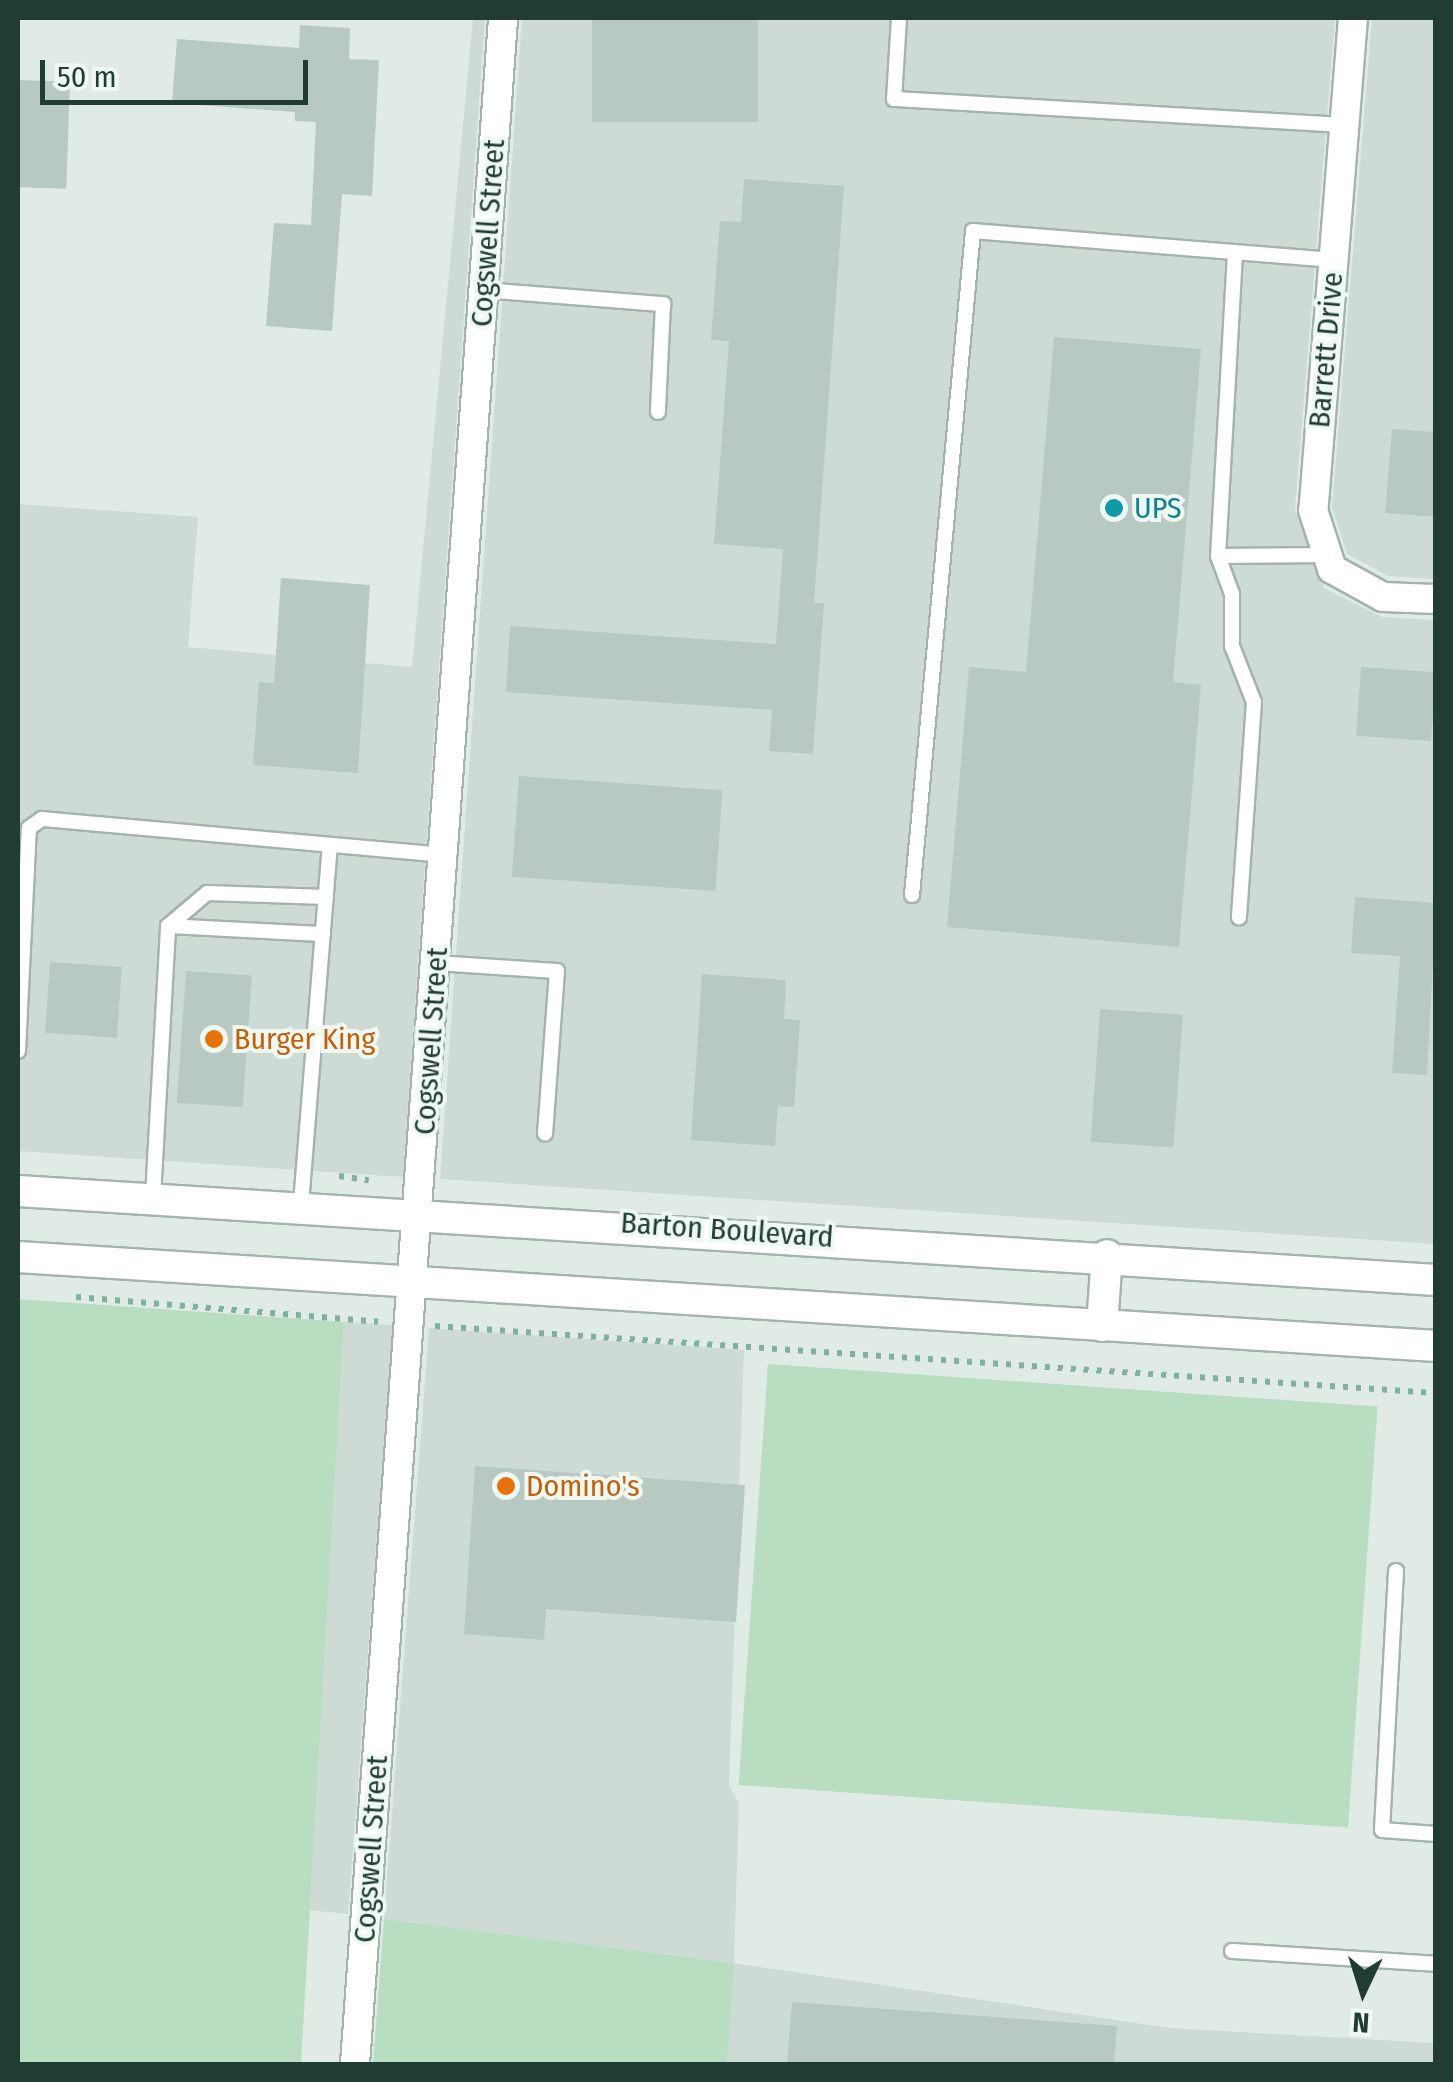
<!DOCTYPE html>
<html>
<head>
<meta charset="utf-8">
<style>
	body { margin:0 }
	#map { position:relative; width:1453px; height:2082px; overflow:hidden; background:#e0ebe6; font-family:"Fira Sans Condensed",sans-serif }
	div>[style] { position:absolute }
	.built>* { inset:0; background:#cedbd5 }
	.green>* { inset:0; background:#b8ddc0; transform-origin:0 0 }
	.building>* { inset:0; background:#b8c9c1; transform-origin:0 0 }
	.path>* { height:6px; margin-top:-3px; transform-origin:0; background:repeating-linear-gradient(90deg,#80b09e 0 5px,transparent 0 13px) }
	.roads { filter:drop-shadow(2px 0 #a3b3ad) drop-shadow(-2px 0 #a3b3ad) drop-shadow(0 2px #a3b3ad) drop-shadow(0 -2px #a3b3ad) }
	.service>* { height:14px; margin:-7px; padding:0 7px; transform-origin:7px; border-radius:7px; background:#fff }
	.minor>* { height:28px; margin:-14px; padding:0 14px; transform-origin:14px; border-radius:14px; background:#fff }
	.secondary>* { height:30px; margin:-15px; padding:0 15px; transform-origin:15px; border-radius:15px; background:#fff }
	.dots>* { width:28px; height:28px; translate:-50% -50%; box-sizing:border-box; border:5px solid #f0f8f4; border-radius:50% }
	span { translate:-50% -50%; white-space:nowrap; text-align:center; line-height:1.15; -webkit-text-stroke:8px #f0f8f4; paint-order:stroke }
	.street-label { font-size:30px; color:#203c33 }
	.culture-label { font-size:30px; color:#0d838f }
	.left { translate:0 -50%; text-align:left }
	.food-label { font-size:30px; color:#c56008 }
	.frame { position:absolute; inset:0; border:20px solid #203c33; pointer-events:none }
	.north { position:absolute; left:1313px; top:1942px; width:100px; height:100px; -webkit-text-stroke:8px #f0f8f4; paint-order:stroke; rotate:184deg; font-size:28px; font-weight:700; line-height:40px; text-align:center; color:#203c33 }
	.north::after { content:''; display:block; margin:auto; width:35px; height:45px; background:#203c33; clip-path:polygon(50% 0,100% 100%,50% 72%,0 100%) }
	.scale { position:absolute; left:40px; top:60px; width:268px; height:45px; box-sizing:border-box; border:5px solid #203c33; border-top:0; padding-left:12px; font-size:30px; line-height:35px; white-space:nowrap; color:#203c33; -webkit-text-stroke:8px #f0f8f4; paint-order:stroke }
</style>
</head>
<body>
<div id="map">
	<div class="built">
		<i style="clip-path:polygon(473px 18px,485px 18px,403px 1177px,18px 1151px,18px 504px,198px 517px,188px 647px,412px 667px)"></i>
		<i style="clip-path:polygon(522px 18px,1335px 18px,1295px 509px,1324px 588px,1382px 617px,1435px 620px,1435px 1244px,440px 1179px)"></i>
		<i style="clip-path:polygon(1372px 18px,1435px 18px,1435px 579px,1388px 576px,1347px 554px,1332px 507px)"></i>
		<i style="clip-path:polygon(344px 1322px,393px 1325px,348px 1914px,310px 1910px)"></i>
		<i style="clip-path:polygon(429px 1328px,744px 1350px,729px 1785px,739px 1803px,734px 1963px,1170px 2028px,1435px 2043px,1435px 2064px,727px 2064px,733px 1963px,384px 1919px)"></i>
	</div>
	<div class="green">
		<i style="clip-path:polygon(18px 1299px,344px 1322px,301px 2064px,18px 2064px)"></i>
		<i style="left:768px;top:1364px;width:611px;height:422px;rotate:4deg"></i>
		<i style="clip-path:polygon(384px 1919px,734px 1963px,727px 2064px,373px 2064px)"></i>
	</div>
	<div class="building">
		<i style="left:592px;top:18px;width:166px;height:104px"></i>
		<i style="clip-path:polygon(300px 25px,350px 28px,349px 59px,379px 60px,372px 196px,342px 194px,332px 331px,266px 326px,274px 223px,311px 225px,316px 122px,295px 121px,295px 112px,172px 103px,177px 39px,299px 48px)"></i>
		<i style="left:18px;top:80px;width:52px;height:107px;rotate:2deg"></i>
		<i style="clip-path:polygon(744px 179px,844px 186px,814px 603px,824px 603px,813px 754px,769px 751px,772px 710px,506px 692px,510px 626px,776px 644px,783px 549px,714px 544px,729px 341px,711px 340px,720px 221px,741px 222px)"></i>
		<i style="clip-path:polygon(1054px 337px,1201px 349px,1173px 682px,1201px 685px,1179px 947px,947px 927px,969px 667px,1026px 672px)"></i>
		<i style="clip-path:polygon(1392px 429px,1436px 432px,1436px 517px,1385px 513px)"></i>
		<i style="clip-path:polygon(281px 578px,370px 585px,358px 773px,253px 765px,259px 682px,274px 683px)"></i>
		<i style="left:1361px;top:667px;width:75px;height:69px;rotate:4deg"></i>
		<i style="left:519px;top:776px;width:204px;height:101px;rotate:4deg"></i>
		<i style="clip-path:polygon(1355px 897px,1436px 903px,1427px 1075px,1392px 1073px,1400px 956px,1351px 953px)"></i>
		<i style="left:50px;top:962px;width:72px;height:71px;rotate:4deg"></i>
		<i style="left:186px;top:971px;width:66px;height:132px;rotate:4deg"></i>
		<i style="clip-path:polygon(702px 974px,786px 980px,784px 1019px,800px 1020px,794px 1107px,778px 1106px,775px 1146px,691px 1140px)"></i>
		<i style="left:1100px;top:1009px;width:83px;height:133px;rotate:4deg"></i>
		<i style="clip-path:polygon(475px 1466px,745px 1485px,736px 1622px,546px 1609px,544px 1640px,464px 1634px)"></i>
		<i style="clip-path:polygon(792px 2002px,1117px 2026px,1114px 2064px,787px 2064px)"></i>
	</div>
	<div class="path">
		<i style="left:339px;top:1176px;width:30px;rotate:8deg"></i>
		<i style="left:76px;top:1297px;width:303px;rotate:4.7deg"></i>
		<i style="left:435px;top:1326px;width:1003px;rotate:3.83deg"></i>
	</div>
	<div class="roads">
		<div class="service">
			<i style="left:899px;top:18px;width:81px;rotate:93.5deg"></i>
			<i style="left:894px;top:99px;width:452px;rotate:3.3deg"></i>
			<i style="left:1235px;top:253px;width:303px;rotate:93.2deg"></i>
			<i style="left:1218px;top:556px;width:40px;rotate:69.8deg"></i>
			<i style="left:1232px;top:594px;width:52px;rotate:90deg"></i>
			<i style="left:1232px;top:646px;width:60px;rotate:68.6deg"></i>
			<i style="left:1254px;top:702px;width:216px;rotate:94deg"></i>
			<i style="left:484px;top:290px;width:180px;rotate:4.5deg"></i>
			<i style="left:663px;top:304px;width:108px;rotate:92.7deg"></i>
			<i style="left:1218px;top:556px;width:110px;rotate:-0.5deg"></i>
			<i style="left:912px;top:895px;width:667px;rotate:-84.75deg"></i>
			<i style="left:973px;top:231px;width:361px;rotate:4.6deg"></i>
			<i style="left:168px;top:926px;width:155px;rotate:3deg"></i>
			<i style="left:436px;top:963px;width:121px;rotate:3.8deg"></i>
			<i style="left:557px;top:971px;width:163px;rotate:94.2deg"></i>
			<i style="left:18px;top:1051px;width:223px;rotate:-87.2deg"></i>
			<i style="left:29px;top:828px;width:16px;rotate:-35deg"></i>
			<i style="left:42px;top:819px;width:403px;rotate:5.1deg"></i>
			<i style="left:153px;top:1197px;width:271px;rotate:-86.8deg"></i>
			<i style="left:168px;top:926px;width:51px;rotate:-40.2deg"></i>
			<i style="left:207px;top:893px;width:119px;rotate:1.9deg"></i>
			<i style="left:301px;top:1204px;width:360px;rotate:-85.4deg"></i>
			<i style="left:1396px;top:1571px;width:259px;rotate:93.1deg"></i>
			<i style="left:1382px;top:1830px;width:54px;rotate:4.2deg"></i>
			<i style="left:1232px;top:1951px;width:204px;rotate:3.6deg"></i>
		</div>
		<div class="minor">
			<i style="left:1353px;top:18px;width:494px;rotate:94.6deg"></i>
			<i style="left:1313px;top:510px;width:62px;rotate:72.1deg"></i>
			<i style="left:1332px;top:569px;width:58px;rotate:28.8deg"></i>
			<i style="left:1383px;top:597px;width:53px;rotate:2.2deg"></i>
			<i style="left:355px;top:2064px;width:2051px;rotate:-85.86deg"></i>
		</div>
		<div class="secondary">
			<i style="left:18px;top:1191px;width:1421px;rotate:3.59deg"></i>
			<i style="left:18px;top:1257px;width:1421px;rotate:3.59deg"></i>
			<i style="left:1102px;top:1326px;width:71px;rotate:-86deg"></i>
		</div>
	</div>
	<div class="dots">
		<i style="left:1114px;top:508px;background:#0f9aa8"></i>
		<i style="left:214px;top:1039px;background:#e8710a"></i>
		<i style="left:506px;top:1486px;background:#e8710a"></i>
	</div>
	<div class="street-label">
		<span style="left:488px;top:233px;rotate:-86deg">Cogswell Street</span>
		<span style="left:1326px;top:350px;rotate:-85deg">Barrett Drive</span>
		<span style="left:431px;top:1041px;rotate:-86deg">Cogswell Street</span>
		<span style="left:727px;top:1230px;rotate:4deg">Barton Boulevard</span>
		<span style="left:371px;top:1849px;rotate:-86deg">Cogswell Street</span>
	</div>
	<div class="culture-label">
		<span class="left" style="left:1134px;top:508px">UPS</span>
	</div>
	<div class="food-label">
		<span class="left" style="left:234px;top:1039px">Burger King</span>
		<span class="left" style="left:526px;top:1486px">Domino's</span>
	</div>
	<div class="frame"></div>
	<div class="north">N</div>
	<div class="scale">50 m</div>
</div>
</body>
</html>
